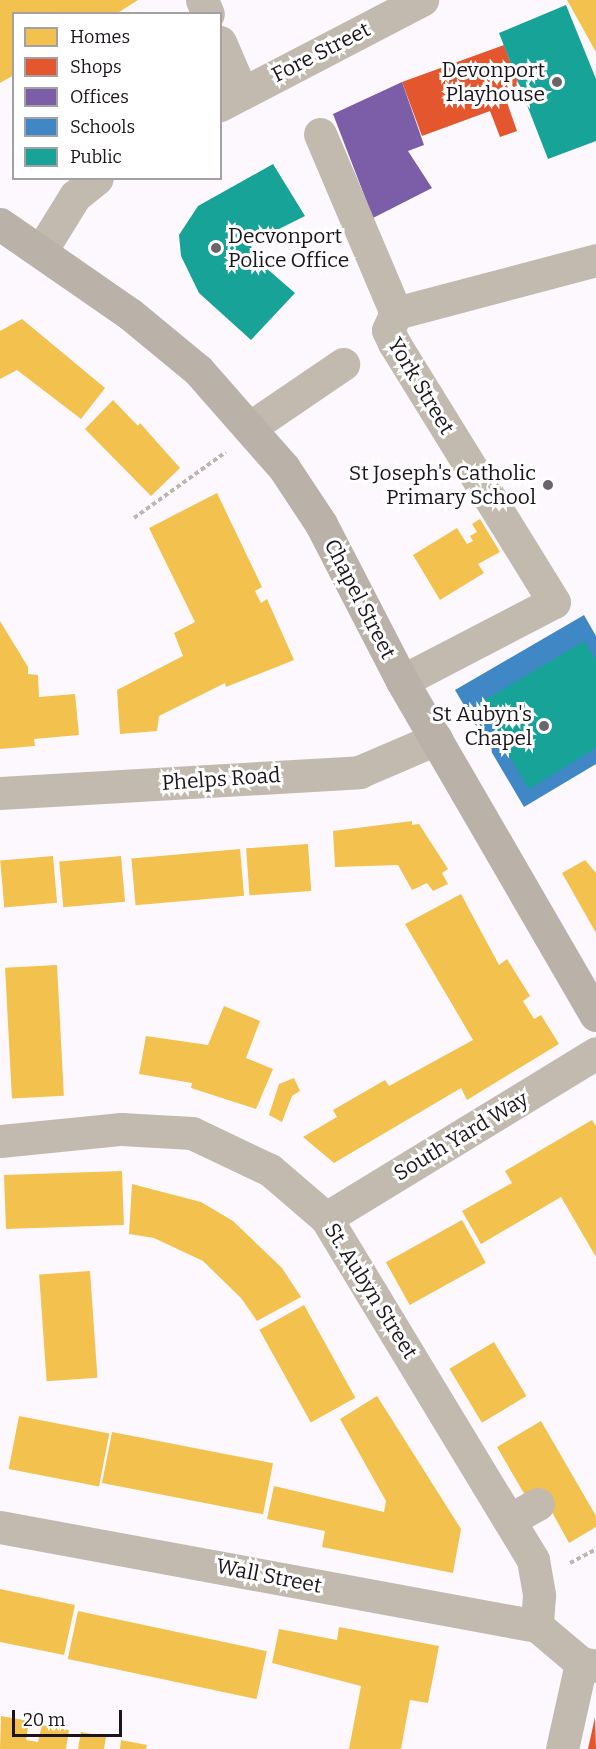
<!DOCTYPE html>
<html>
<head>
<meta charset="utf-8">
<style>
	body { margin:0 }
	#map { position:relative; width:596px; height:1749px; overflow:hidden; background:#fdf8fd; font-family:Bitter,serif }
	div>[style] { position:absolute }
	.homes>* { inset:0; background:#f2c14e; transform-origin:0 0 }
	.shops>* { inset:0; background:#e4572e }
	.offices>* { inset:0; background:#7b5ea7 }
	.schools>* { inset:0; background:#3f88c5 }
	.public>* { inset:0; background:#17a398 }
	.path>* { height:4px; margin-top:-2px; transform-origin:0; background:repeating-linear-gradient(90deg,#bdb7b2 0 4.5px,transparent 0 7.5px) }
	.minor>* { height:33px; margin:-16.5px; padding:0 16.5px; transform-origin:16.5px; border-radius:16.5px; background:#c2baaf }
	.major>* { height:33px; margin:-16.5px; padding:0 16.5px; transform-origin:16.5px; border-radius:16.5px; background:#bab2a9 }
	.dots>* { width:16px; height:16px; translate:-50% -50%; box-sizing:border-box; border:3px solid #fff; border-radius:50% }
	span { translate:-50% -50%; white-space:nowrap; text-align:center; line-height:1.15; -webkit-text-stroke:6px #fff; paint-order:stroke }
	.street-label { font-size:21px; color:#1c151c }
	.poi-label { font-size:21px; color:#1c151c }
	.right { translate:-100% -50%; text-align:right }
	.left { translate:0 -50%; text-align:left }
	.legend { position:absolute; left:12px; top:12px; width:210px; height:168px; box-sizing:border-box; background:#fff; border:2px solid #a4a1a4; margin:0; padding:8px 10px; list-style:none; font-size:18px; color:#1c151c }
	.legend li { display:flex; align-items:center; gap:12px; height:30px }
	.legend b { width:30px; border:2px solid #a4a1a4 }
	.scale { position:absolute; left:12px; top:1710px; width:110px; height:27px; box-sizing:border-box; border:3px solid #1c151c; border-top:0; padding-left:8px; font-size:18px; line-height:21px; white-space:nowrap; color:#1c151c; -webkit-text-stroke:4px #fff; paint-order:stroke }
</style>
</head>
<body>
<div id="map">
	<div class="homes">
		<i style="clip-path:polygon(0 0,138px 0,116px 14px,14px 14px,14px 75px,0 83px)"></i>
		<i style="clip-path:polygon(567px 0,596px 0,596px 52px)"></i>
		<i style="clip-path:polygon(22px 319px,105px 388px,81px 419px,17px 370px,0 379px,0 331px)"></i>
		<i style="clip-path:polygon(113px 400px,138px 426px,140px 423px,180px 468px,151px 496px,85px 429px)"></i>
		<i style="clip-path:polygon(217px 493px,262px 587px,255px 591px,261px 603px,267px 599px,294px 660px,226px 687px,225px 683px,159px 716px,157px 731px,120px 734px,117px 690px,183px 656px,174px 633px,195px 622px,149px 528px)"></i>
		<i style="clip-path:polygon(480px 519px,500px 552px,478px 564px,484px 573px,440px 600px,413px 555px,457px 528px,467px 544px,473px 541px,470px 536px,477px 532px,472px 524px)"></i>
		<i style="clip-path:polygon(0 621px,28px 667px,28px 674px,38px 675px,39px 697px,75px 694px,79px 735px,34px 739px,35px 746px,0 749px)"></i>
		<i style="clip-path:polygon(412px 821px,412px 825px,419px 824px,448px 869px,442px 873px,448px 884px,433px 891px,427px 883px,412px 890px,398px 865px,335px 867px,333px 831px)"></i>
		<i style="left:308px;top:844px;width:47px;height:62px;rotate:86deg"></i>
		<i style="left:240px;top:849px;width:47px;height:109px;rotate:85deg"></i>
		<i style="left:53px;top:856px;width:47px;height:53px;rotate:85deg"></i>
		<i style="left:121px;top:856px;width:46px;height:62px;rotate:85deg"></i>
		<i style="clip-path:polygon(585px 860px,596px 873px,596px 933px,562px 873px)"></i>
		<i style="clip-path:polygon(461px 894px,499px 965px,507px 959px,530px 996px,523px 1001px,534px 1019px,541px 1015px,559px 1044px,467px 1100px,461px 1088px,334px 1163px,303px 1137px,337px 1117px,333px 1110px,385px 1080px,389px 1086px,473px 1040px,405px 924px)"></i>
		<i style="left:57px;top:965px;width:131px;height:52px;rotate:87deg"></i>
		<i style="clip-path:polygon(224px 1006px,260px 1021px,246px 1058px,273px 1069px,256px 1109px,191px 1088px,192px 1083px,139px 1074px,146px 1036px,208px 1045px)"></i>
		<i style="clip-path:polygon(294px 1078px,300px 1091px,292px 1096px,282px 1122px,269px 1115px,279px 1084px)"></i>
		<i style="clip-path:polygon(592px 1120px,596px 1126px,596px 1257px,561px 1197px,481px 1244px,462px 1211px,512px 1183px,505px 1171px)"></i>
		<i style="left:122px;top:1171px;width:54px;height:118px;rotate:88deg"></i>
		<i style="clip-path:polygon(132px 1184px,201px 1202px,233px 1221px,282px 1268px,301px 1297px,257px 1321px,241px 1298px,203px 1261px,154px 1238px,129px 1234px)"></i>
		<i style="left:462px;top:1220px;width:49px;height:87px;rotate:61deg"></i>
		<i style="left:90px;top:1271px;width:107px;height:51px;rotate:86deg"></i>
		<i style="left:304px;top:1305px;width:106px;height:51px;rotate:61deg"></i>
		<i style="left:494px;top:1342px;width:63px;height:52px;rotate:59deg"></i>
		<i style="clip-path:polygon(377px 1396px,461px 1529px,453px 1573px,322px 1547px,325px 1531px,267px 1519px,274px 1486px,384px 1512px,386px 1501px,340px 1419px)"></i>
		<i style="left:19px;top:1416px;width:92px;height:54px;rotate:11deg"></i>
		<i style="clip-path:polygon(541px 1421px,596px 1516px,596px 1527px,569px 1543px,542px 1494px,529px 1502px,497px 1447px)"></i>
		<i style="left:112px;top:1432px;width:164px;height:52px;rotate:11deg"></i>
		<i style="clip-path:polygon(0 1589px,75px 1605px,64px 1655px,0 1642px)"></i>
		<i style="left:78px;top:1611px;width:193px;height:49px;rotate:12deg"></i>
		<i style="clip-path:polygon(339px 1627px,439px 1646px,428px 1703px,410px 1700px,401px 1749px,349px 1749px,361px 1686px,272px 1663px,279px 1629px,337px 1640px)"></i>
		<i style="clip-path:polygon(1px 1716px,29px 1721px,26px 1740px,38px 1742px,42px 1725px,69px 1730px,66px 1749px,0 1749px)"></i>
		<i style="clip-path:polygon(81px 1732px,106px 1737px,104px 1749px,78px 1749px)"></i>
		<i style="clip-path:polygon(121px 1740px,147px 1745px,146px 1749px,120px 1749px)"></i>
	</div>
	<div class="shops">
		<i style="clip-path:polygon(504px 45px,519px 85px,503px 91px,517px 131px,500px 137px,490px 111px,422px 136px,402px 82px)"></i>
		<i style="clip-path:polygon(595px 1717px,596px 1749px,588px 1749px)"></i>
	</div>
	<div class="offices">
		<i style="clip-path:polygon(402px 82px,424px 145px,408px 151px,432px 188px,373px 218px,333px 114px)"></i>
	</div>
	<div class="schools">
		<i style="clip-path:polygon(584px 615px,596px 636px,596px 764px,524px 807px,455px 690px)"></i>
	</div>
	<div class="public">
		<i style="clip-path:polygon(566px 5px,596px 79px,596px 141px,548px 159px,499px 33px)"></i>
		<i style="clip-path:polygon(273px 164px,305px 216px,253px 242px,251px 255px,295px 293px,251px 340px,199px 293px,181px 256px,179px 235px,198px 206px)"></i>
		<i style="clip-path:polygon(584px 641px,596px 660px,596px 748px,529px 789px,478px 704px)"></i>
	</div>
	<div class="path">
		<i style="left:134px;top:518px;width:113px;rotate:-35.7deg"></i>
		<i style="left:570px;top:1563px;width:30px;rotate:-28deg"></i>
	</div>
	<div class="minor">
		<i style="left:202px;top:0;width:15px;rotate:67deg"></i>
		<i style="left:220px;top:42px;width:56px;rotate:66.7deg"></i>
		<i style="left:220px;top:105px;width:228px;rotate:-27.5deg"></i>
		<i style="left:320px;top:134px;width:194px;rotate:67deg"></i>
		<i style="left:41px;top:251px;width:65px;rotate:-58.3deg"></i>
		<i style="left:75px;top:196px;width:28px;rotate:-39deg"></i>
		<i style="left:249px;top:428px;width:114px;rotate:-34.2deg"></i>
		<i style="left:402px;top:681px;width:171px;rotate:-27.5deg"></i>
		<i style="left:554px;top:602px;width:304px;rotate:-121.7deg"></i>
		<i style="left:394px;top:343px;width:14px;rotate:-115deg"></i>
		<i style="left:388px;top:330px;width:19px;rotate:-65deg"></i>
		<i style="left:396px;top:313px;width:207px;rotate:-14.8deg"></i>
		<i style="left:0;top:793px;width:360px;rotate:-3.3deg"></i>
		<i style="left:359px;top:772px;width:84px;rotate:-23.2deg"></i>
		<i style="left:0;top:1141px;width:122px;rotate:-5.7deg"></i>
		<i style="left:121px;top:1129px;width:71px;rotate:3.2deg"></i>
		<i style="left:192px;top:1133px;width:86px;rotate:25.4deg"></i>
		<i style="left:270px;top:1170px;width:74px;rotate:40.6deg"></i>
		<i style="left:326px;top:1218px;width:400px;rotate:58.8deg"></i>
		<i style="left:533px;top:1560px;width:36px;rotate:80deg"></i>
		<i style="left:539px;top:1595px;width:31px;rotate:94deg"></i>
		<i style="left:537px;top:1626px;width:57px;rotate:40.1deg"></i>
		<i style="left:581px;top:1663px;width:15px;rotate:11deg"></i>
		<i style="left:326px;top:1218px;width:316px;rotate:-31.4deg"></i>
		<i style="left:509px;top:1520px;width:33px;rotate:-29deg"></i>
		<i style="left:0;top:1527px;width:546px;rotate:10.45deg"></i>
		<i style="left:562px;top:1749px;width:88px;rotate:-77.5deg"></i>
	</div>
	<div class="major">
		<i style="left:0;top:224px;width:158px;rotate:34.7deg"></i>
		<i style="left:130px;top:314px;width:88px;rotate:39.5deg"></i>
		<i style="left:198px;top:370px;width:130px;rotate:48.7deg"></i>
		<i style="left:284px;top:468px;width:67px;rotate:56.5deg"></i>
		<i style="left:321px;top:524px;width:177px;rotate:62.7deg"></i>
		<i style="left:402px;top:681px;width:386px;rotate:59.9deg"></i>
	</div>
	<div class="dots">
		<i style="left:557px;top:82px;background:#6b646b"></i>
		<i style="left:216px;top:248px;background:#6b646b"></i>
		<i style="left:548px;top:485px;background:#6b646b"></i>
		<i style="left:544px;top:726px;background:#6b646b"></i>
	</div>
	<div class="street-label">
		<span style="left:321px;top:52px;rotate:-27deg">Fore Street</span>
		<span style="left:421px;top:386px;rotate:59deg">York Street</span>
		<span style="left:360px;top:599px;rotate:63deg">Chapel Street</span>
		<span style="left:221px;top:779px;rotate:-4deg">Phelps Road</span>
		<span style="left:461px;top:1136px;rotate:-31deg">South Yard Way</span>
		<span style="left:371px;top:1291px;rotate:58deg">St. Aubyn Street</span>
		<span style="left:269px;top:1576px;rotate:11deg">Wall Street</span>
	</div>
	<div class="poi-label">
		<span class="right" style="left:545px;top:82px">Devonport<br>Playhouse</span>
		<span class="left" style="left:228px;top:248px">Decvonport<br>Police Office</span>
		<span class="right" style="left:536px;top:485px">St Joseph's Catholic<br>Primary School</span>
		<span class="right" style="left:532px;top:726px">St Aubyn's<br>Chapel</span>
	</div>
	<ul class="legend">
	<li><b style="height:16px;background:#f2c14e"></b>Homes</li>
	<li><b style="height:16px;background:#e4572e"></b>Shops</li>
	<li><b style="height:16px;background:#7b5ea7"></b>Offices</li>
	<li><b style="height:16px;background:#3f88c5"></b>Schools</li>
	<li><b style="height:16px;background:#17a398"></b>Public</li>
	</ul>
	<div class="scale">20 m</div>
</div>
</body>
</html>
